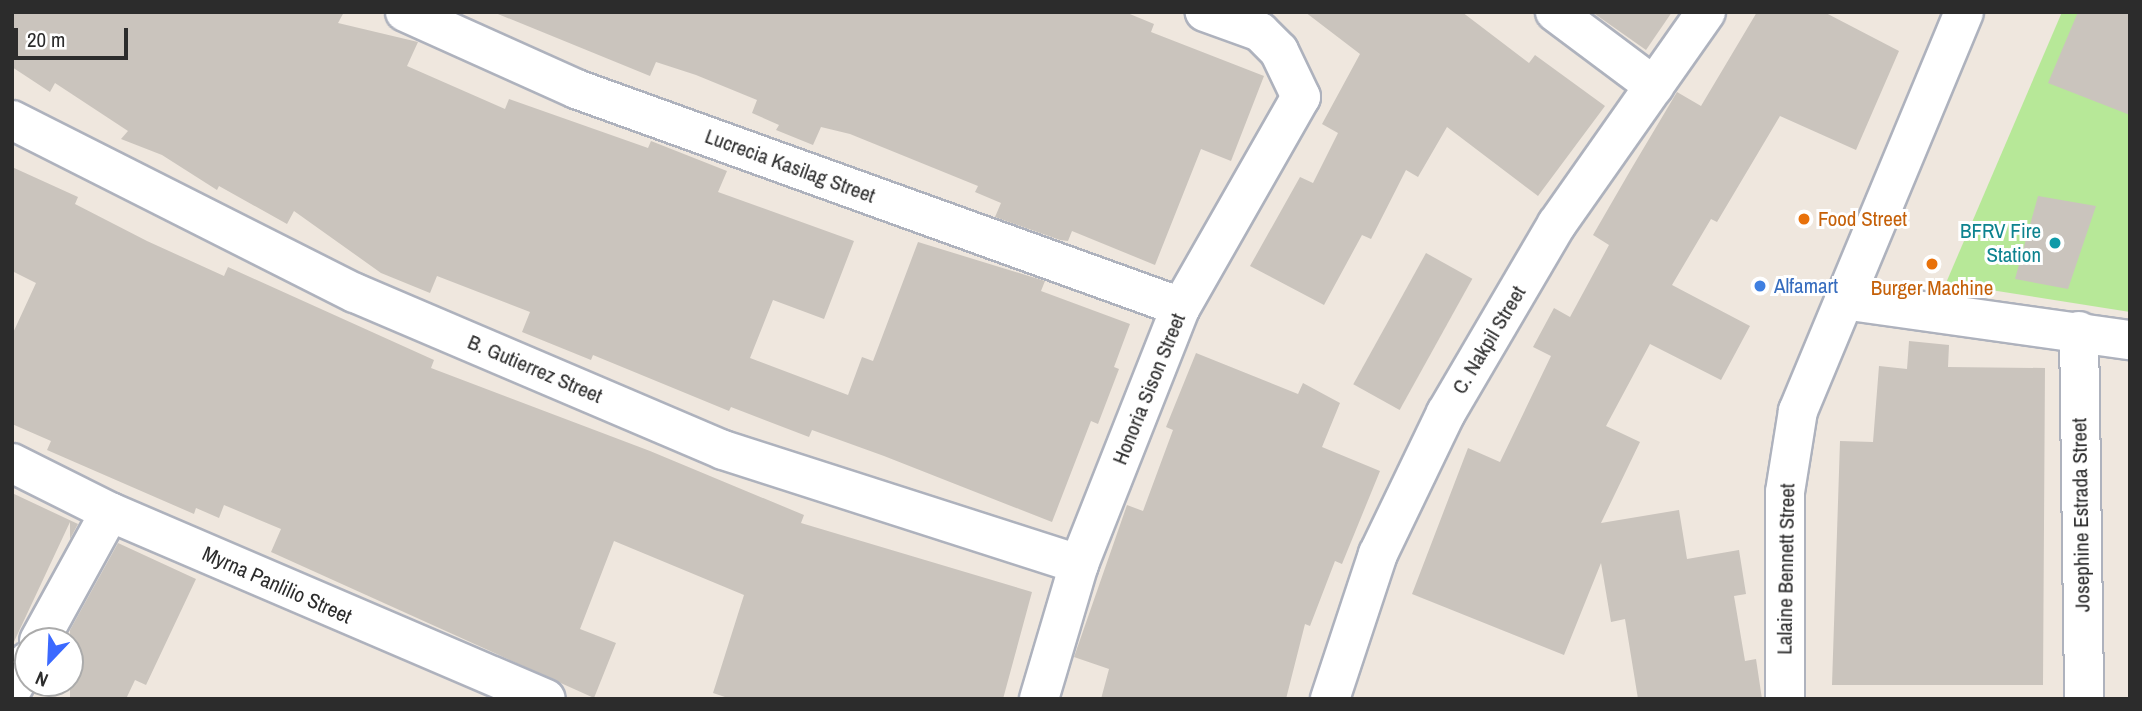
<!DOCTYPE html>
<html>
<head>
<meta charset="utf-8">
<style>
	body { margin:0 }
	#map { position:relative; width:2142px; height:711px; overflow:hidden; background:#efe7de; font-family:"Archivo Narrow",sans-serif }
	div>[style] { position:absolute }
	.green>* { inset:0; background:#b7e898 }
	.building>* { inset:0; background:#cac4bd; transform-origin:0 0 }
	.roads { filter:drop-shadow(2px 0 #aeb2bd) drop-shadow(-2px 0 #aeb2bd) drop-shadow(0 2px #aeb2bd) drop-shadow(0 -2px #aeb2bd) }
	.street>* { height:38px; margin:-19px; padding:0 19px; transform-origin:19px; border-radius:19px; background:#fff }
	.secondary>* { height:38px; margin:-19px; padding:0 19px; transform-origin:19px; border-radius:19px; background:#fff }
	.dots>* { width:19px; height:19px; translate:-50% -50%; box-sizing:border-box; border:4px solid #fff; border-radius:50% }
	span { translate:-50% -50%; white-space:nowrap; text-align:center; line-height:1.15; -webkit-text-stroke:6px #fff; paint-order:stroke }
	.street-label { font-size:21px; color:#2c2c2c }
	.food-label { font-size:21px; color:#c56008 }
	.left { translate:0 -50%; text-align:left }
	.culture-label { font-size:21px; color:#0d838f }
	.right { translate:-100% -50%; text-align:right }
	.shop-label { font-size:21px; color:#366cbe }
	.frame { position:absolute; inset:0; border:14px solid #2c2c2c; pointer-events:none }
	.north { position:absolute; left:14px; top:627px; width:70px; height:70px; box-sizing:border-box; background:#fff; border:2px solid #ababab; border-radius:50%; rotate:203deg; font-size:19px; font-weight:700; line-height:28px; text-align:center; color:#2c2c2c }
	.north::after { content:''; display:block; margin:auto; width:24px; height:32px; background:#3b69ff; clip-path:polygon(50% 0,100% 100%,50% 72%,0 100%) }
	.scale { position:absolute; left:14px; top:28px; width:114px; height:32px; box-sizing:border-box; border:4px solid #2c2c2c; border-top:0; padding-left:9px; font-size:21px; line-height:24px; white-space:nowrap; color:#2c2c2c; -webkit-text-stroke:5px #fff; paint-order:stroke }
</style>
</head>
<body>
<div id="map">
	<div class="green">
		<i style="clip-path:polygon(2062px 12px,2130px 12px,2130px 312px,1946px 283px)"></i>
	</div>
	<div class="building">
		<i style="clip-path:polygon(12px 12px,344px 12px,338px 23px,418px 42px,407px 66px,505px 109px,509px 99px,648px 148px,651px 141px,727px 171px,718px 192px,854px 241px,824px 319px,773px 300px,750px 358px,848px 395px,862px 357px,873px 361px,918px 242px,1045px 281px,1041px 291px,1130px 324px,1114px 367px,1119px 369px,1098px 424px,1091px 421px,1052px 522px,884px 456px,812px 430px,809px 437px,731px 407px,729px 411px,593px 355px,591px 360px,522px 332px,530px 312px,437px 276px,430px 293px,381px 273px,294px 211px,287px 224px,219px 186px,217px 190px,162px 155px,121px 139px,128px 131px,55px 83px,50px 92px,12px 67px)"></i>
		<i style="clip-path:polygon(493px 12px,1125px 12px,1154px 24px,1151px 32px,1264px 76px,1231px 161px,1201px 149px,1155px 265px,1072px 231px,1068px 241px,1060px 240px,995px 217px,1001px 203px,975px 192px,978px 186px,850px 134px,821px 127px,813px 145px,776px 130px,779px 125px,752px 113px,757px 100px,696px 75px,656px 62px,650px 76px)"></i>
		<i style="clip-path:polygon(1305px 12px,1462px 12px,1529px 63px,1535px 55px,1605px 106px,1538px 196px,1447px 127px,1418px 177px,1406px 170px,1371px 239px,1362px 235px,1324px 305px,1250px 266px,1300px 177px,1313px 183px,1338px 133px,1322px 124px,1360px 54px)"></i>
		<i style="clip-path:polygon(1592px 12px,1672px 12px,1646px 50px)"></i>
		<i style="clip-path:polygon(1757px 12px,1824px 12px,1899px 51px,1856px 150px,1780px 116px,1717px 222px,1711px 219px,1672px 285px,1750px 326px,1721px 380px,1650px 344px,1606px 426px,1640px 442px,1601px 523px,1679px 510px,1687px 559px,1739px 550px,1746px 594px,1734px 596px,1745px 661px,1756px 659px,1762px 699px,1638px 699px,1625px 619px,1611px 622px,1601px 563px,1564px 655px,1412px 594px,1468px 448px,1500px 462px,1551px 356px,1533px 347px,1554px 308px,1570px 317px,1609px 245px,1593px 235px,1630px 171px,1677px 92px,1701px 106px)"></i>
		<i style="clip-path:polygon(2078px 12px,2130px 12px,2130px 115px,2048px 83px)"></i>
		<i style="clip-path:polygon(12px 167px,78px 197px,75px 204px,147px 241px,224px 276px,228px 267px,434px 360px,431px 368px,650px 451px,804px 515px,801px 523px,1032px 592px,1003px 699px,731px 699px,713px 693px,744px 595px,614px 541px,580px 629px,616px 643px,594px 698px,271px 552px,281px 529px,224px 505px,219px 518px,196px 508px,194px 514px,47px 450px,51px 441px,12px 424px,12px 335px,36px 283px,12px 271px)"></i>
		<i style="clip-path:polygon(2038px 196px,2096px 206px,2068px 289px,2015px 279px)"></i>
		<i style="left:1426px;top:253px;width:53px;height:150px;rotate:29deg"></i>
		<i style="clip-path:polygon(1909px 341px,1949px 345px,1948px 367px,2045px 368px,2043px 685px,1832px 685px,1840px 441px,1873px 442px,1879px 366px,1907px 369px)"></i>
		<i style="clip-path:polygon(1196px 353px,1298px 394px,1303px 383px,1340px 403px,1322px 447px,1380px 471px,1342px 564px,1335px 561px,1310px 626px,1305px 624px,1286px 699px,1101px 699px,1109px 669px,1074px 657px,1127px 505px,1143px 511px,1173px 430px,1166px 427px)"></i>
		<i style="clip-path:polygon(12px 493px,78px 524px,70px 539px,70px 522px,12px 646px)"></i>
		<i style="clip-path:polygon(118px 543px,196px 579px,146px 685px,135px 680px,126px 699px,70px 699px,70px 630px)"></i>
	</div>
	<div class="roads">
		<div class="street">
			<i style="left:405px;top:12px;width:188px;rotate:24.2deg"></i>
			<i style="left:576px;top:89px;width:643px;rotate:19.82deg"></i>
			<i style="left:1555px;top:12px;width:124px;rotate:36.8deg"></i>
			<i style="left:12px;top:120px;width:384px;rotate:26.8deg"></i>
			<i style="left:355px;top:293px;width:400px;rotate:23.1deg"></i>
			<i style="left:723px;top:450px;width:374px;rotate:17.8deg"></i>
			<i style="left:1844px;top:300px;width:289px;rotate:8deg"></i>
			<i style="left:2079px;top:331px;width:368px;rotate:89.2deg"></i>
			<i style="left:12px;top:463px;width:110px;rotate:26.6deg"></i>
			<i style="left:110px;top:512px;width:474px;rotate:23.2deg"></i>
			<i style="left:39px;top:641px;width:147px;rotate:-61.2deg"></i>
			<i style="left:12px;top:689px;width:32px;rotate:-60deg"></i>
			<i style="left:1039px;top:699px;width:141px;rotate:-73.5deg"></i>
			<i style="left:1079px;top:564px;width:277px;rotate:-68.4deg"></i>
			<i style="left:1181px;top:307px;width:242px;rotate:-60.3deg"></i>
			<i style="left:1301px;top:97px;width:51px;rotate:-115.6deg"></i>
			<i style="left:1279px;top:51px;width:27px;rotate:-135deg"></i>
			<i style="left:1260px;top:32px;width:59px;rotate:-160deg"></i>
			<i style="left:1330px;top:699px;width:153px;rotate:-71.7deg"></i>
			<i style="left:1378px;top:554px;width:157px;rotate:-64.3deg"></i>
			<i style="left:1446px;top:413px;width:219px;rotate:-59.6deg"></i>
			<i style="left:1557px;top:224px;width:259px;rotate:-54.9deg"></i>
		</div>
		<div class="secondary">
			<i style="left:1785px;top:699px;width:207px;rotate:-90deg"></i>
			<i style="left:1785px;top:492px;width:82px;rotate:-80.9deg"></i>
			<i style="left:1798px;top:411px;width:432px;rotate:-67.4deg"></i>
		</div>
	</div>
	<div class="dots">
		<i style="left:1804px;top:219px;background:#e8710a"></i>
		<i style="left:2055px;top:243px;background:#0f9aa8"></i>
		<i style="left:1932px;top:264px;background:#e8710a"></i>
		<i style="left:1760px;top:286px;background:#3f7fe0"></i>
	</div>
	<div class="street-label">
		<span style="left:790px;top:166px;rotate:20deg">Lucrecia Kasilag Street</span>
		<span style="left:1489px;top:340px;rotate:-59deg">C. Nakpil Street</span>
		<span style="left:535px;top:369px;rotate:23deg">B. Gutierrez Street</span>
		<span style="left:1149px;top:389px;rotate:-68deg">Honoria Sison Street</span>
		<span style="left:2081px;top:515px;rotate:-91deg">Josephine Estrada Street</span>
		<span style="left:1786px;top:569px;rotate:-89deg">Lalaine Bennett Street</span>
		<span style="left:277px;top:585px;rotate:24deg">Myrna Panlilio Street</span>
	</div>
	<div class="food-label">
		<span class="left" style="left:1818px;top:219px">Food Street</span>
		<span style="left:1932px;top:288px">Burger Machine</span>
	</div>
	<div class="culture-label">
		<span class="right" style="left:2041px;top:243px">BFRV Fire<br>Station</span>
	</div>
	<div class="shop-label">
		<span class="left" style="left:1774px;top:286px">Alfamart</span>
	</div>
	<div class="frame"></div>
	<div class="north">N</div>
	<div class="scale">20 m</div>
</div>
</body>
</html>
